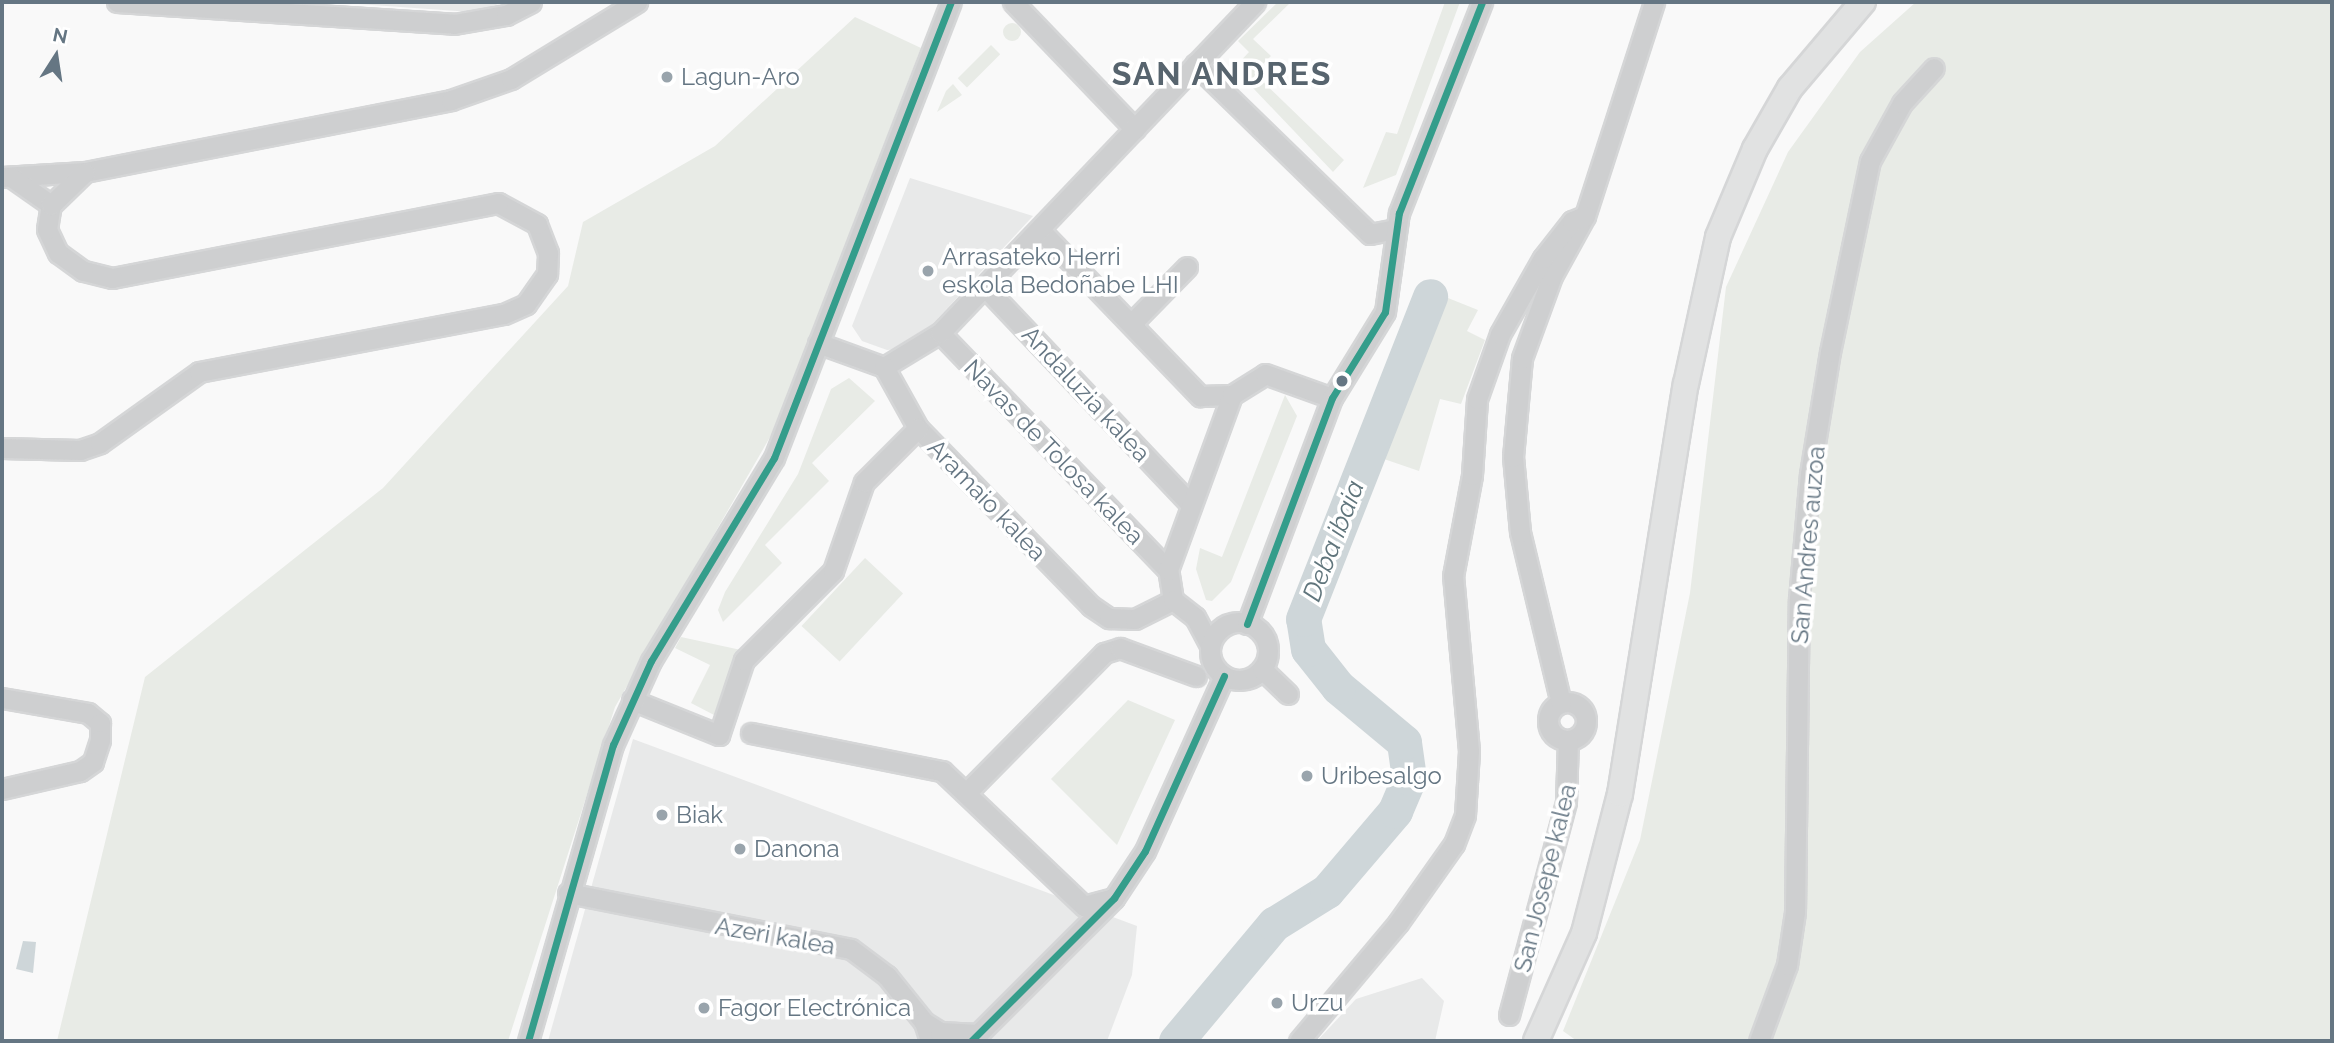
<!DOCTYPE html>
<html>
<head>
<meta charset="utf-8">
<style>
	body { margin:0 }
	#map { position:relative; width:2334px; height:1043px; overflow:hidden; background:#f9f9f9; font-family:Raleway,sans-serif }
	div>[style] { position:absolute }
	.built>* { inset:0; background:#e8e9e9 }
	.green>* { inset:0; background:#e8ebe6; transform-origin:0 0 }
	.round { border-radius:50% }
	.water>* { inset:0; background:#ced6d9 }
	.river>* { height:35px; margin:-17.5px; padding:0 17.5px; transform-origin:17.5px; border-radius:17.5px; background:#ced6d9 }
	.roads { filter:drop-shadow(2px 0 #d5d6d7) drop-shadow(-2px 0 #d5d6d7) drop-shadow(0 2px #d5d6d7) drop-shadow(0 -2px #d5d6d7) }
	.minor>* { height:19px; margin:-9.5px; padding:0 9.5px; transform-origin:9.5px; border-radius:9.5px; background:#cecfd0 }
	.minor>.ring { margin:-9.5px; padding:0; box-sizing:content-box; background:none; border:19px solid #cecfd0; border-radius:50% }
	.major>* { height:24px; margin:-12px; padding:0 12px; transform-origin:12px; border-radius:12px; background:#e1e2e2 }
	.bus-1>* { height:7px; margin:-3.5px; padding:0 3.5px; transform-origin:3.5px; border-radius:3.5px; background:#349d8b }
	.dots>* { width:19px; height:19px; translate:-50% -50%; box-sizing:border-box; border:4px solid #fff; border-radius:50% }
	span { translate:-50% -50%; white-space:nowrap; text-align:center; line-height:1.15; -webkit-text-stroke:7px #fff; paint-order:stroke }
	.poi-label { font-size:24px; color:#657683 }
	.left { translate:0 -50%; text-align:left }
	.street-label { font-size:24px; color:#657683 }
	.water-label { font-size:26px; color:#60757c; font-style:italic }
	.district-label { font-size:32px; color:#57646e; font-weight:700; letter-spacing:2px }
	.frame { position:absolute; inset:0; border:4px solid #657683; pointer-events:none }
	.north { position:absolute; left:21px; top:21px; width:70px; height:70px; -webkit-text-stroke:5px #fff; paint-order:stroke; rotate:12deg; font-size:19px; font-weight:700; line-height:28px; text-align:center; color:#657683 }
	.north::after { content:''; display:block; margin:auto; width:24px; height:32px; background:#657683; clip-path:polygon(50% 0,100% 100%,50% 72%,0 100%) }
</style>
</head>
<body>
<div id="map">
	<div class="built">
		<i style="clip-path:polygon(330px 2px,506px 2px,471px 12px)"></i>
		<i style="clip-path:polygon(910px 178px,1033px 216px,927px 330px,899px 349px,887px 350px,862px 341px,852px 326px)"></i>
		<i style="clip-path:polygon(633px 739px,1137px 926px,1132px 975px,1107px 1041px,548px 1041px)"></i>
		<i style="clip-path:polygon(1422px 978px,1444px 1001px,1435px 1041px,1317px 1041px,1356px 999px)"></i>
	</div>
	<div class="green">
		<i style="clip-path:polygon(1278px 2px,1291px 2px,1253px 39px,1271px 56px,1254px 73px,1344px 160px,1333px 172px,1234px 68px,1249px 52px,1238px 41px)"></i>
		<i style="clip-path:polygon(1445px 2px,1460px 2px,1396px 175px,1363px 188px,1386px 132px,1397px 134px)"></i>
		<i style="clip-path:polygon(1916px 2px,2332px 2px,2332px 1041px,1577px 1041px,1563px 1031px,1640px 840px,1690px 593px,1726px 287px,1788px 152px,1860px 52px)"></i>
		<i style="clip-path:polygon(855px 17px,921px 48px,774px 430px,615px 707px,508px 1041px,57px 1041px,145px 677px,383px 488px,568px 286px,583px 222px,715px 146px)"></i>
		<i class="round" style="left:1003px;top:23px;width:18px;height:18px"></i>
		<i style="left:991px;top:45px;width:13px;height:47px;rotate:45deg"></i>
		<i style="clip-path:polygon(953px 84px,962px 95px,937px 112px,946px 91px)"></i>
		<i style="clip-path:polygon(1448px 298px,1478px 310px,1467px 331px,1485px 340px,1461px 404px,1440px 399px,1419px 471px,1384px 459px)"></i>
		<i style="clip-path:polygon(849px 378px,875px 401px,812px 463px,829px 481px,765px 545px,782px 563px,723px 622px,718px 610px,725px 592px,798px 474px,831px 389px)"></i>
		<i style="clip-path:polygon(1285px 395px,1297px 416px,1231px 582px,1212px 601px,1206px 600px,1196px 569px,1200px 548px,1222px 557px)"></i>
		<i style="left:865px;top:558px;width:52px;height:93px;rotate:43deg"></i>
		<i style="clip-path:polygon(681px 637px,741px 650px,716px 716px,691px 703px,710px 665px,675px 648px)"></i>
		<i style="clip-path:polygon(1128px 700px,1175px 720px,1117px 845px,1051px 779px)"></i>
	</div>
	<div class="water">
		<i style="clip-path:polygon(23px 941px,36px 942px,33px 973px,16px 969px)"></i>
	</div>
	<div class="river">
		<i style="left:1176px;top:1041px;width:153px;rotate:-50.1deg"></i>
		<i style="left:1274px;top:924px;width:62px;rotate:-31.9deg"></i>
		<i style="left:1327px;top:891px;width:105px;rotate:-49.6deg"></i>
		<i style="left:1395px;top:811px;width:36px;rotate:-67deg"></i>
		<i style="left:1409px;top:778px;width:36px;rotate:-98deg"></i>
		<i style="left:1404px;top:742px;width:86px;rotate:-140.2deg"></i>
		<i style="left:1338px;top:687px;width:48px;rotate:-128.3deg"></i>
		<i style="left:1308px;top:649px;width:30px;rotate:-99deg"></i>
		<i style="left:1303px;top:619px;width:347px;rotate:-68.5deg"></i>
	</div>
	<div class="roads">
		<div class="minor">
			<i style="left:117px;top:2px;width:338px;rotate:3.7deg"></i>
			<i style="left:454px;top:24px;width:53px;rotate:-9.8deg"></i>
			<i style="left:506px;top:15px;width:28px;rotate:-27deg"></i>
			<i style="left:1013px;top:2px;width:176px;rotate:46.2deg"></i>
			<i style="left:1195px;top:64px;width:244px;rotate:44.2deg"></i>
			<i style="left:1370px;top:234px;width:26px;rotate:-11deg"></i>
			<i style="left:2px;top:177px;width:83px;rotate:-3.4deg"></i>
			<i style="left:85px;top:172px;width:373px;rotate:-11.1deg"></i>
			<i style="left:451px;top:100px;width:64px;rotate:-19.3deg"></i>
			<i style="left:511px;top:79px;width:148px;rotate:-31.4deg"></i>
			<i style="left:11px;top:177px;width:49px;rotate:35deg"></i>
			<i style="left:1040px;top:230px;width:231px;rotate:46.1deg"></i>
			<i style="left:1200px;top:396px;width:32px;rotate:-2deg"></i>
			<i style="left:984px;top:286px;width:297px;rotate:46.6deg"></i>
			<i style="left:1131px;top:324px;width:80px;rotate:-45.5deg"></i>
			<i style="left:940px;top:333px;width:329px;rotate:46.1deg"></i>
			<i style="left:818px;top:343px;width:70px;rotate:20deg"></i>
			<i style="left:884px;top:367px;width:66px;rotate:-31.3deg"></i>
			<i style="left:940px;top:333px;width:457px;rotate:-46.4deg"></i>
			<i style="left:884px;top:367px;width:70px;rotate:60.9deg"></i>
			<i style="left:918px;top:428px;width:248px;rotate:45.8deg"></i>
			<i style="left:1091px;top:606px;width:22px;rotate:34deg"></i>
			<i style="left:1109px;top:618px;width:26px;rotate:2deg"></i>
			<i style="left:1135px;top:619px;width:42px;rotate:-26.6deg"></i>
			<i style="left:2px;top:448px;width:78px;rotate:1.5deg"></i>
			<i style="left:80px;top:450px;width:21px;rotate:-19deg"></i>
			<i style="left:100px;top:443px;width:122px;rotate:-35.6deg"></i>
			<i style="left:199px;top:372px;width:310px;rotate:-10.8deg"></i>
			<i style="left:504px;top:314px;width:24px;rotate:-24deg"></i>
			<i style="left:526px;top:304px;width:37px;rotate:-55deg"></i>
			<i style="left:547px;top:274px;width:21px;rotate:-87deg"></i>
			<i style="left:548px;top:253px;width:31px;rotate:-111deg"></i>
			<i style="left:537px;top:224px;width:44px;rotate:-151.7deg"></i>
			<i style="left:498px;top:203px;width:393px;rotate:169deg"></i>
			<i style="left:112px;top:278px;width:30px;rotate:-166deg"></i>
			<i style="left:83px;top:271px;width:31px;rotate:-144deg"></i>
			<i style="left:58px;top:253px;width:26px;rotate:-115deg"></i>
			<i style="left:47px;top:229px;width:24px;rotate:-81deg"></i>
			<i style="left:51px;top:205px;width:47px;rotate:-44.1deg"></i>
			<i style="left:1173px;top:600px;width:30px;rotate:-99deg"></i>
			<i style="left:1168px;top:570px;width:186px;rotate:-69.9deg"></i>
			<i style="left:1232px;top:395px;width:39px;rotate:-32deg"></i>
			<i style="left:1265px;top:374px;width:71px;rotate:19.7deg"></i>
			<i style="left:1173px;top:600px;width:28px;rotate:38deg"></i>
			<i style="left:1195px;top:617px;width:32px;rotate:62deg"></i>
			<i class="ring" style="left:1210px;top:622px;width:39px;height:39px"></i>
			<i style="left:1247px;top:624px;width:241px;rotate:-69.4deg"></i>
			<i style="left:1332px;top:398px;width:101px;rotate:-58.4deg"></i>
			<i style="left:1385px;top:312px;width:100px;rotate:-82deg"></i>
			<i style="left:1399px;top:213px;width:227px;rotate:-68.5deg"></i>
			<i style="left:1262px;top:669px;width:36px;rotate:44deg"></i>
			<i style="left:2px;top:698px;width:87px;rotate:9.9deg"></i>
			<i style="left:88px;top:713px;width:16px;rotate:40deg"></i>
			<i style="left:100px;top:723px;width:17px;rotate:90deg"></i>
			<i style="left:100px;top:740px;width:23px;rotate:108deg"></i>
			<i style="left:93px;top:762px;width:16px;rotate:145deg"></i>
			<i style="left:80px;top:771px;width:80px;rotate:167deg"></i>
			<i style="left:632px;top:700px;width:94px;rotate:21.9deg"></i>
			<i style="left:719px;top:735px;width:79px;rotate:-71.6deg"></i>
			<i style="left:744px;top:660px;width:126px;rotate:-45deg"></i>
			<i style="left:833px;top:571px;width:94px;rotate:-70.8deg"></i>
			<i style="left:864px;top:482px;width:76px;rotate:-45deg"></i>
			<i class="ring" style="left:1548px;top:702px;width:19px;height:19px"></i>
			<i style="left:1561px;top:703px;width:176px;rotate:-103.5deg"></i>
			<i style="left:1520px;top:532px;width:75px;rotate:-95.3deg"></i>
			<i style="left:1513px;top:457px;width:99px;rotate:-84.8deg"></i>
			<i style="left:1522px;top:358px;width:87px;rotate:-69.9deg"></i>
			<i style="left:1552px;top:276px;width:68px;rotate:-61.2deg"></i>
			<i style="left:1585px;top:216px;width:225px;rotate:-72.1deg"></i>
			<i style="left:751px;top:733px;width:195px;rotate:11.3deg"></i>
			<i style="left:942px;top:771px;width:196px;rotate:43.6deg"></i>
			<i style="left:1084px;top:906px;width:31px;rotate:-15deg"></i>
			<i style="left:966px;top:793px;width:197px;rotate:-45.4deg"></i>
			<i style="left:1104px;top:653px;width:17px;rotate:-17deg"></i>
			<i style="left:1120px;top:648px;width:81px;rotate:20.2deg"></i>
			<i style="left:568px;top:893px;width:288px;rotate:11.2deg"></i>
			<i style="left:851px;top:949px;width:45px;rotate:36.9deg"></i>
			<i style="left:887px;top:976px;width:59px;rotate:51.2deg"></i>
			<i style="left:924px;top:1022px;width:20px;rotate:72deg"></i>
			<i style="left:1509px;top:1015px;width:220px;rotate:-75deg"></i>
			<i style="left:1566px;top:802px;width:62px;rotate:-88.2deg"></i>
			<i style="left:924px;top:1022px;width:19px;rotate:32deg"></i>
			<i style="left:940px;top:1032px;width:39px;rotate:3deg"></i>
			<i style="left:528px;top:1041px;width:308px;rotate:-74deg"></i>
			<i style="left:613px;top:745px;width:92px;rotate:-65.7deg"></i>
			<i style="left:651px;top:661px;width:237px;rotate:-58.8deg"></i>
			<i style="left:774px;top:458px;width:489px;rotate:-68.8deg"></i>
			<i style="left:971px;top:1041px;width:202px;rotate:-45deg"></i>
			<i style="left:1114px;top:898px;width:56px;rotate:-56.6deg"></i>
			<i style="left:1145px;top:851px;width:192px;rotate:-65.7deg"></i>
			<i style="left:1299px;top:1041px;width:154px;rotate:-50deg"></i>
			<i style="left:1398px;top:923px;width:97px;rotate:-54.7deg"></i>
			<i style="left:1454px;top:844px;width:31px;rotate:-69deg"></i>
			<i style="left:1465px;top:815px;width:64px;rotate:-86.4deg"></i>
			<i style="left:1469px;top:751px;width:176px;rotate:-95.2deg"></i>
			<i style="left:1453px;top:576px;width:103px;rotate:-79.3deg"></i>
			<i style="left:1472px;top:475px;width:76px;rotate:-86.2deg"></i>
			<i style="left:1477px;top:399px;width:69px;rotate:-70.5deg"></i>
			<i style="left:1500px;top:334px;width:87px;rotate:-60.5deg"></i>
			<i style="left:1543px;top:258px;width:47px;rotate:-51.9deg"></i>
			<i style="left:1572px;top:221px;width:14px;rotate:-21deg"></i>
			<i style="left:1759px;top:1041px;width:81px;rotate:-69.8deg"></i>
			<i style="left:1787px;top:965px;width:54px;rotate:-81.4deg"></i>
			<i style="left:1795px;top:912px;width:313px;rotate:-89.3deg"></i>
			<i style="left:1799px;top:599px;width:125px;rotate:-85deg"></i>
			<i style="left:1810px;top:474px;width:124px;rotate:-80.7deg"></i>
			<i style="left:1830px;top:352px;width:195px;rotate:-78.2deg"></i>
			<i style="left:1870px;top:161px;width:66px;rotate:-61.1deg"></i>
			<i style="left:1902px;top:103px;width:47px;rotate:-47.6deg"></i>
		</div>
		<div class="major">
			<i style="left:1536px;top:1041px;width:118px;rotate:-66deg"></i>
			<i style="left:1584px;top:933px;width:144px;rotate:-75.5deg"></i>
			<i style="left:1620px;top:794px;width:415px;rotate:-80.9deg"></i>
			<i style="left:1686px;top:384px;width:150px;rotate:-77.7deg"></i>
			<i style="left:1718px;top:237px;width:95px;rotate:-67.2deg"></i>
			<i style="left:1755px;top:149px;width:70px;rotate:-60.2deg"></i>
			<i style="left:1790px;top:88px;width:113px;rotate:-49.7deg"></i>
		</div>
	</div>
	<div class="bus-1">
		<i style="left:1247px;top:624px;width:241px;rotate:-69.4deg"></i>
		<i style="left:1332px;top:398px;width:101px;rotate:-58.4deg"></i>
		<i style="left:1385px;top:312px;width:100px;rotate:-82deg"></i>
		<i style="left:1399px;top:213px;width:227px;rotate:-68.5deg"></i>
		<i style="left:528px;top:1041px;width:308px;rotate:-74deg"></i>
		<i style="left:613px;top:745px;width:92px;rotate:-65.7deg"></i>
		<i style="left:651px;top:661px;width:237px;rotate:-58.8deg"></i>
		<i style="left:774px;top:458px;width:489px;rotate:-68.8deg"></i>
		<i style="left:971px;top:1041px;width:202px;rotate:-45deg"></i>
		<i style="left:1114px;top:898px;width:56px;rotate:-56.6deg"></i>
		<i style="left:1145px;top:851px;width:192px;rotate:-65.7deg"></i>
	</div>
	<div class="dots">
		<i style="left:667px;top:77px;background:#99a4ac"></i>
		<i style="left:928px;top:271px;background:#99a4ac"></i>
		<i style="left:1342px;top:381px;background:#657683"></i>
		<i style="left:1307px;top:776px;background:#99a4ac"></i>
		<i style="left:662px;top:815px;background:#99a4ac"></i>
		<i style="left:740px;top:849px;background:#99a4ac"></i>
		<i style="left:1277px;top:1003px;background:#99a4ac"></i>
		<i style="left:704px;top:1008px;background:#99a4ac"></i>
	</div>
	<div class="poi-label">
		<span class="left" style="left:681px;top:77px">Lagun-Aro</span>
		<span class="left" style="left:942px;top:271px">Arrasateko Herri<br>eskola Bedoñabe LHI</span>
		<span class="left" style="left:1321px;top:776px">Uribesalgo</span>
		<span class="left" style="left:676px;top:815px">Biak</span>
		<span class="left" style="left:754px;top:849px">Danona</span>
		<span class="left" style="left:1291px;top:1003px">Urzu</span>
		<span class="left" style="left:718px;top:1008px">Fagor Electrónica</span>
	</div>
	<div class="street-label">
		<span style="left:1086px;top:394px;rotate:47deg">Andaluzia kalea</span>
		<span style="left:1054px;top:452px;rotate:46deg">Navas de Tolosa kalea</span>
		<span style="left:987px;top:500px;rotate:46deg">Aramaio kalea</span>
		<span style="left:1808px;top:545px;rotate:-85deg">San Andres auzoa</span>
		<span style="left:1545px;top:878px;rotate:-76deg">San Josepe kalea</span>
		<span style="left:775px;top:936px;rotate:10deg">Azeri kalea</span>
	</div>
	<div class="water-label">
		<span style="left:1334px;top:541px;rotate:-69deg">Deba ibaia</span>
	</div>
	<div class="district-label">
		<span style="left:1222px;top:74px">SAN ANDRES</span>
	</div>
	<div class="frame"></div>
	<div class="north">N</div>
</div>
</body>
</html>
